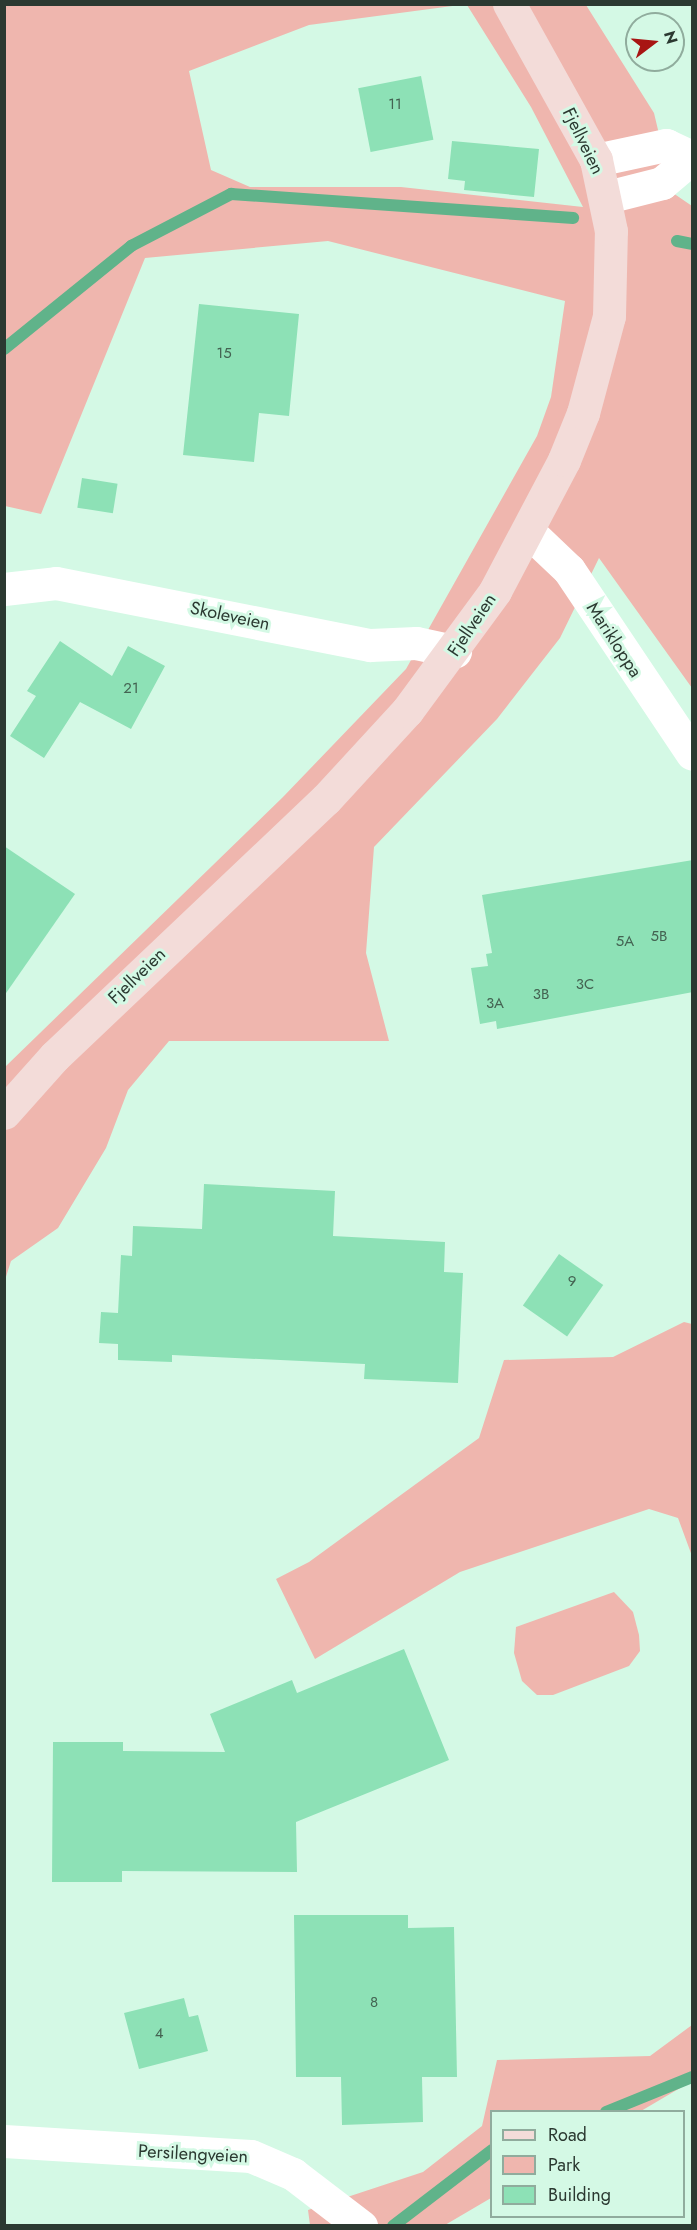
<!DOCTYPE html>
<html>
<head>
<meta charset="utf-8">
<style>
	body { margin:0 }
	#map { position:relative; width:697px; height:2230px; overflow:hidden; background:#d4f9e5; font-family:Jost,sans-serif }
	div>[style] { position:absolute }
	.green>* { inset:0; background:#efb6ae }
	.stream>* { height:12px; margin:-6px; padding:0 6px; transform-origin:6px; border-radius:6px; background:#60b38a }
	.building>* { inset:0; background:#8de1b6; transform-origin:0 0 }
	.street>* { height:33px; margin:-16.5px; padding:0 16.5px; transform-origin:16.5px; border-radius:16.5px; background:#fff }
	.secondary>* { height:33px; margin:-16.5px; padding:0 16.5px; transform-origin:16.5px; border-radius:16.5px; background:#f3dcd9 }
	span { translate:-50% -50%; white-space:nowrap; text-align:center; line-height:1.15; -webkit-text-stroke:6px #d4f9e5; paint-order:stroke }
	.number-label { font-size:15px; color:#446352 }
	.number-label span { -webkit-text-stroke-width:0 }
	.street-label { font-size:18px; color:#2b3931 }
	.frame { position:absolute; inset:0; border:6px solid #2b3931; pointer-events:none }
	.legend { position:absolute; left:490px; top:2110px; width:195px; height:108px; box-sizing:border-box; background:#d4f9e5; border:2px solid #90ac9d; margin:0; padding:8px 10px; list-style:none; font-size:18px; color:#2b3931 }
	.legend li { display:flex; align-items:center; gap:12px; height:30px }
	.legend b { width:30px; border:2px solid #90ac9d }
	.north { position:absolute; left:625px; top:12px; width:60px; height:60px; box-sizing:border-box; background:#d4f9e5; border:2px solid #90ac9d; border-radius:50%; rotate:74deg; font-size:16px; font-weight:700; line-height:24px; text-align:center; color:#2b3931 }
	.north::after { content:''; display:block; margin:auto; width:21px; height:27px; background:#a81513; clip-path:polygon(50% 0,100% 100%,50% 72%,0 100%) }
</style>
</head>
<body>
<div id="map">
	<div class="green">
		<i style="clip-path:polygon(5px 5px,460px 5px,309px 25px,189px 71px,211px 170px,250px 187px,401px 187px,583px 207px,531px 107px,467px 5px,586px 5px,654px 113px,673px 193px,692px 206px,692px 688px,599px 558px,560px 638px,497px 719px,374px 847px,366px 953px,389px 1041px,169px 1041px,128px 1090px,106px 1148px,58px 1228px,11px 1261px,5px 1280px,5px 1067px,283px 797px,406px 669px,537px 436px,551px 397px,565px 301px,328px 241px,145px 258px,41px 514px,5px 506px)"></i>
		<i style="clip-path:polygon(684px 1322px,692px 1324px,692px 1556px,678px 1518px,649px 1509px,460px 1572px,315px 1659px,276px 1579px,309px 1562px,479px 1438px,504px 1360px,613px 1357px)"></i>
		<i style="clip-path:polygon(614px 1592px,633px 1612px,639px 1635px,640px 1651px,629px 1666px,553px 1695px,537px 1695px,522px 1681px,514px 1653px,516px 1627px)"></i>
		<i style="clip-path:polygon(692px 2025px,692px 2081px,641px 2111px,492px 2112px,491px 2198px,445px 2225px,310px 2225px,308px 2210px,423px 2172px,482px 2126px,497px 2060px,650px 2056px)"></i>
	</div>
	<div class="stream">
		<i style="left:677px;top:241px;width:15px;rotate:11deg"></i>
		<i style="left:4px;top:349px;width:164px;rotate:-39deg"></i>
		<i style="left:131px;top:246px;width:113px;rotate:-27.5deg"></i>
		<i style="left:231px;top:194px;width:343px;rotate:4deg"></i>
		<i style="left:606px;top:2112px;width:93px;rotate:-22.1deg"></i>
		<i style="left:393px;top:2226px;width:125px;rotate:-37.5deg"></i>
	</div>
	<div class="building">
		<i style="left:421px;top:76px;width:65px;height:64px;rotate:79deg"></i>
		<i style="clip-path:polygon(452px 141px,539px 149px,534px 197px,464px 190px,465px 181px,448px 179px)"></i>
		<i style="clip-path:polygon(199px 304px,299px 314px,289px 416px,259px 413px,254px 462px,183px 455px)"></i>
		<i style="left:82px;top:478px;width:36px;height:30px;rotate:9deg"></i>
		<i style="clip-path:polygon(60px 641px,112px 676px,128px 646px,165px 666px,131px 729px,80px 702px,44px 758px,10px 736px,36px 696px,27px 691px)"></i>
		<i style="clip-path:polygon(4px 846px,75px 894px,4px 996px)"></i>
		<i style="clip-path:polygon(693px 860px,693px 992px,497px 1029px,496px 1021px,480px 1024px,471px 968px,488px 966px,486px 954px,492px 953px,482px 895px)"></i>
		<i style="clip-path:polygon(204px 1184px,335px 1191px,333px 1236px,445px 1242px,444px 1272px,463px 1273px,458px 1383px,364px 1379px,365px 1364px,172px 1355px,172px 1362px,118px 1360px,118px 1344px,99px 1343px,101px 1312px,118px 1313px,121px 1255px,132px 1256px,133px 1226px,202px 1229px)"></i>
		<i style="left:559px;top:1254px;width:54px;height:63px;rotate:35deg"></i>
		<i style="clip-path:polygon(404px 1649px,449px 1760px,296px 1822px,297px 1872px,122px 1871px,122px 1882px,52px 1882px,53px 1742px,123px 1742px,123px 1751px,225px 1752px,210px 1714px,292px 1680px,297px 1693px)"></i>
		<i style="clip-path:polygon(294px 1915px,408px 1915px,408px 1928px,454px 1927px,457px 2077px,422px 2077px,423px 2122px,342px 2125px,341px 2077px,296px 2077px)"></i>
		<i style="clip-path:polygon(184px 1998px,189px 2017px,198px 2015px,208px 2051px,139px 2069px,124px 2013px)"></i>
	</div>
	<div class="street">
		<i style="left:596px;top:160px;width:72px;rotate:-12.1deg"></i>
		<i style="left:666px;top:145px;width:29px;rotate:25deg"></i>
		<i style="left:607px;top:197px;width:57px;rotate:-14.3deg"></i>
		<i style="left:662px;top:183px;width:39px;rotate:-40deg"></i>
		<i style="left:529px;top:532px;width:55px;rotate:43.5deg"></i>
		<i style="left:569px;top:570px;width:221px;rotate:56.2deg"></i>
		<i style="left:4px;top:589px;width:52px;rotate:-6.6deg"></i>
		<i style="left:56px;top:583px;width:320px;rotate:11.2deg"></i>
		<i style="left:370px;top:645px;width:46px;rotate:-2.5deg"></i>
		<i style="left:416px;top:643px;width:40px;rotate:12deg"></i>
		<i style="left:4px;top:2141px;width:247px;rotate:3.5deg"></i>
		<i style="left:251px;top:2156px;width:46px;rotate:23.2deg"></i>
		<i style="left:293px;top:2174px;width:86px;rotate:37.4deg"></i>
	</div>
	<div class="secondary">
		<i style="left:4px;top:1113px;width:76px;rotate:-48.2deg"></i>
		<i style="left:55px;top:1056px;width:373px;rotate:-43.5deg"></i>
		<i style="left:326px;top:799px;width:120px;rotate:-47.4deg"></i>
		<i style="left:407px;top:711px;width:149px;rotate:-53.7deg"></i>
		<i style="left:495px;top:591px;width:148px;rotate:-62.2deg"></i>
		<i style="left:564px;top:460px;width:51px;rotate:-68deg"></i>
		<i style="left:583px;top:413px;width:100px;rotate:-75deg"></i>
		<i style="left:609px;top:316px;width:85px;rotate:-88.7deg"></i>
		<i style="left:611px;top:231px;width:73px;rotate:-101.9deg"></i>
		<i style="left:596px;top:160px;width:179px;rotate:-119.1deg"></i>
	</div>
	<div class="number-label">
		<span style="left:395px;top:105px">11</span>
		<span style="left:224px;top:354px">15</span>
		<span style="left:131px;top:689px">21</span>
		<span style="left:659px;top:937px">5B</span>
		<span style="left:625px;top:942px">5A</span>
		<span style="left:585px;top:985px">3C</span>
		<span style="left:541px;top:995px">3B</span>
		<span style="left:495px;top:1004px">3A</span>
		<span style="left:572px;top:1282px">9</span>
		<span style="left:374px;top:2003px">8</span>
		<span style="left:159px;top:2034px">4</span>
	</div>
	<div class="street-label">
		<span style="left:583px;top:141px;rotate:64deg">Fjellveien</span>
		<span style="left:230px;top:616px;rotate:12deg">Skoleveien</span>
		<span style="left:472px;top:625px;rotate:-56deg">Fjellveien</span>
		<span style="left:614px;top:640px;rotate:57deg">Marikloppa</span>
		<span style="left:137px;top:976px;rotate:-44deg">Fjellveien</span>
		<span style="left:193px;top:2154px;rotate:3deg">Persilengveien</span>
	</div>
	<div class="frame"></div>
	<ul class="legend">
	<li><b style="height:8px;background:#f3dcd9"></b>Road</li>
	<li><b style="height:16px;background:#efb6ae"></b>Park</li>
	<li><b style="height:16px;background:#8de1b6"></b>Building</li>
	</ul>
	<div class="north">N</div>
</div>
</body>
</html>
